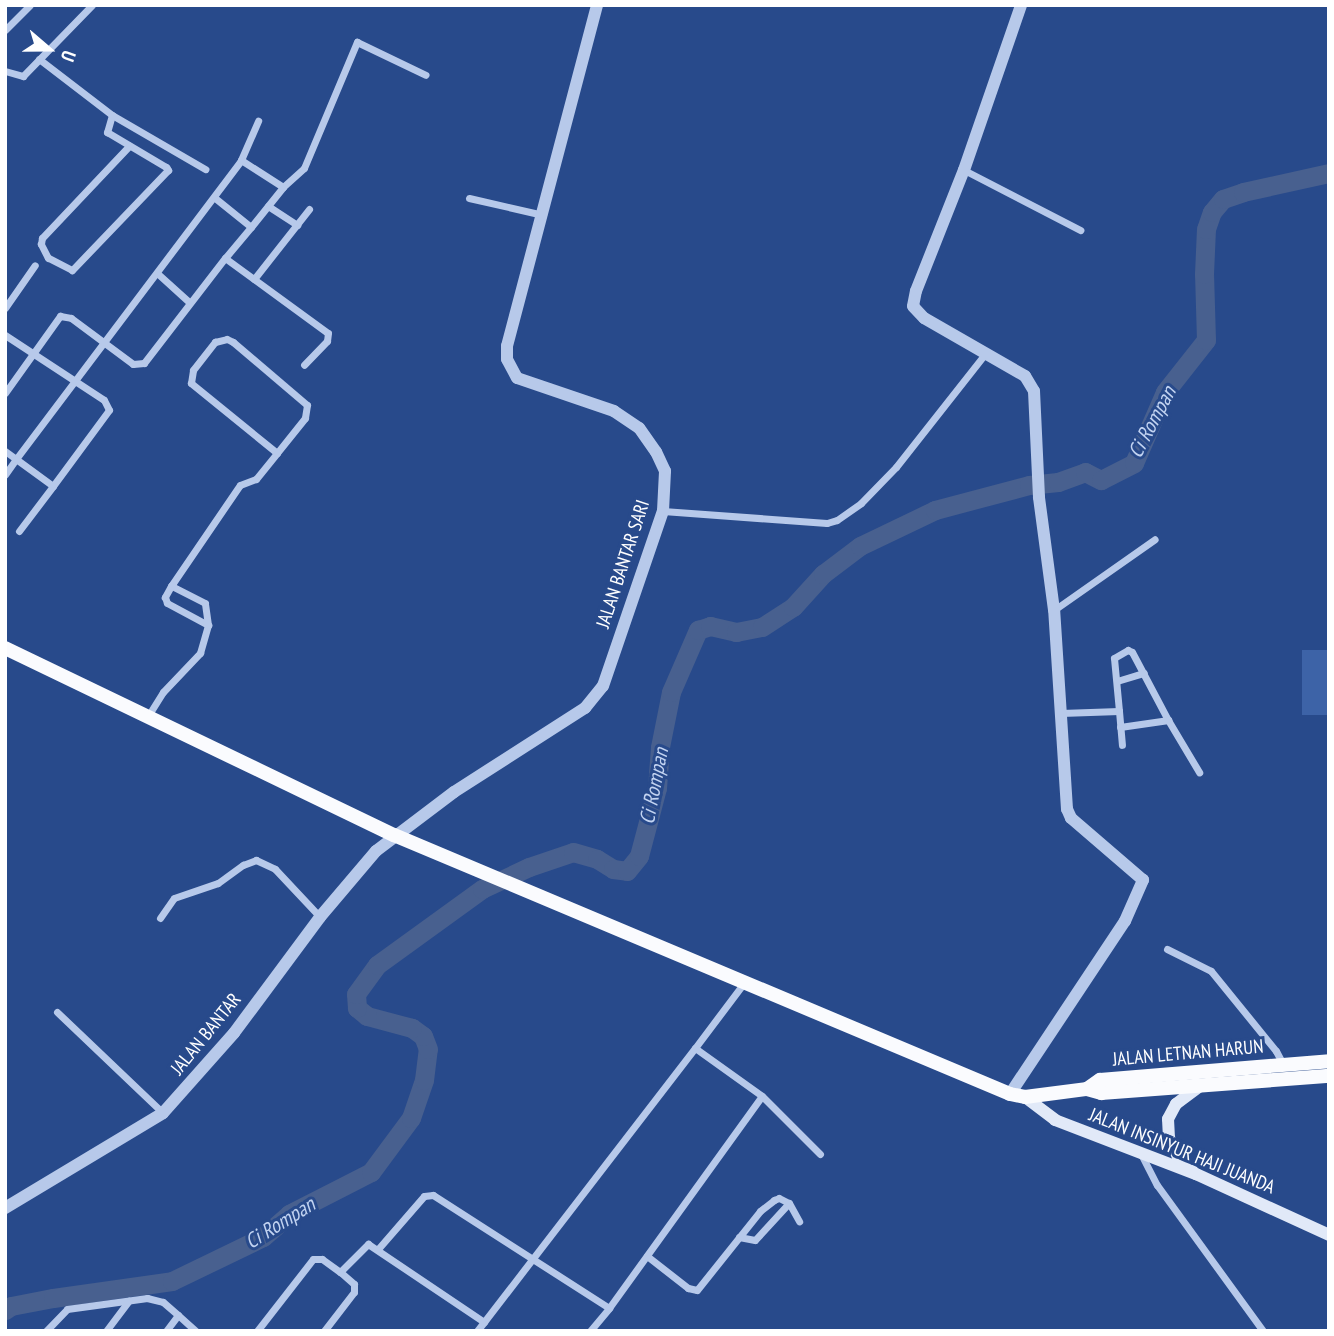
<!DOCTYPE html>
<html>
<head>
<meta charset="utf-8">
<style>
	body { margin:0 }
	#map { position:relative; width:1334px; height:1336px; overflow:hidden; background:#284a8b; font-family:"PT Sans Narrow",sans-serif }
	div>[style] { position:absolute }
	.green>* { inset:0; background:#3d63a7; transform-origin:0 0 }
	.river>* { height:19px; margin:-9.5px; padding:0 9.5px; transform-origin:9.5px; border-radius:9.5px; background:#48608f }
	.minor>* { height:7px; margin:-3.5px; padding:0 3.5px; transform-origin:3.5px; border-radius:3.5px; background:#b7c9ea }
	.tertiary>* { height:12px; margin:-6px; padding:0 6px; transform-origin:6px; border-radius:6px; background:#b7c9ea }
	.secondary>* { height:12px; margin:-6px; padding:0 6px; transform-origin:6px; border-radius:6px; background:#e1e9f8 }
	.primary>* { height:14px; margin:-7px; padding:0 7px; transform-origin:7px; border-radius:7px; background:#fafbfe }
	span { translate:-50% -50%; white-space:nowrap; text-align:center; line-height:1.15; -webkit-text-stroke:6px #284a8b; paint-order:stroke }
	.street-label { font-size:19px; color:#fff }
	.water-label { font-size:21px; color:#c2d3f1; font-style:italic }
	.frame { position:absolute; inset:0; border:7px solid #fff; pointer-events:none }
	.north { position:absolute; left:14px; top:14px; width:70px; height:70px; -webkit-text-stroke:5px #284a8b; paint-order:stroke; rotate:110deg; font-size:19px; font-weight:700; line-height:28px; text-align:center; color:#fff }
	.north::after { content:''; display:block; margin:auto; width:24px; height:32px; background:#fff; clip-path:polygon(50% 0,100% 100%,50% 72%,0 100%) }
</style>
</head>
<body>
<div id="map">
	<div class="green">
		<i style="left:1329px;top:650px;width:65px;height:27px;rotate:90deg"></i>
	</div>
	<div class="river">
		<i style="left:5px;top:1310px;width:7px;rotate:-34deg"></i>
		<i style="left:11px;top:1306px;width:43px;rotate:-10.8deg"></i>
		<i style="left:53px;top:1298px;width:120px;rotate:-8.1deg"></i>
		<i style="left:172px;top:1281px;width:101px;rotate:-25.8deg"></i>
		<i style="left:263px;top:1237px;width:35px;rotate:-41deg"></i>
		<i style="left:289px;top:1214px;width:92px;rotate:-27.1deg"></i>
		<i style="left:371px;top:1172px;width:67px;rotate:-53.5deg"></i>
		<i style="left:411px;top:1118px;width:40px;rotate:-71.1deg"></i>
		<i style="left:424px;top:1080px;width:31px;rotate:-83deg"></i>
		<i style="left:428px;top:1049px;width:14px;rotate:-111deg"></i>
		<i style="left:423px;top:1036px;width:14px;rotate:-144deg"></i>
		<i style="left:412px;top:1028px;width:47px;rotate:-165.1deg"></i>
		<i style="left:367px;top:1016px;width:13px;rotate:-141deg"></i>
		<i style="left:357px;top:1008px;width:14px;rotate:-94deg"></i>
		<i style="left:356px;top:994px;width:36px;rotate:-54deg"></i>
		<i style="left:377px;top:965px;width:130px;rotate:-35.9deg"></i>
		<i style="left:482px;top:889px;width:52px;rotate:-25.1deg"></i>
		<i style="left:529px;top:867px;width:46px;rotate:-18.8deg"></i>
		<i style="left:573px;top:852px;width:25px;rotate:16deg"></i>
		<i style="left:597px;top:859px;width:19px;rotate:32deg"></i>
		<i style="left:613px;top:869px;width:14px;rotate:8deg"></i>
		<i style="left:627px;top:871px;width:19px;rotate:-51deg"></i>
		<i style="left:639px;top:856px;width:70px;rotate:-75.2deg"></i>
		<i style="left:657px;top:788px;width:41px;rotate:-85.8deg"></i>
		<i style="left:660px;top:747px;width:56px;rotate:-78.7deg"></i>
		<i style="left:671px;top:692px;width:68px;rotate:-66.5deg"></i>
		<i style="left:698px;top:630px;width:13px;rotate:-18deg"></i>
		<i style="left:710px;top:626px;width:27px;rotate:13deg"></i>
		<i style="left:736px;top:632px;width:26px;rotate:-11deg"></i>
		<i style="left:762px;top:627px;width:37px;rotate:-33deg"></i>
		<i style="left:793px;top:607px;width:45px;rotate:-47.7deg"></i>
		<i style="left:823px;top:574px;width:46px;rotate:-37.1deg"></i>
		<i style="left:860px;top:546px;width:83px;rotate:-25.6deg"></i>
		<i style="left:935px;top:510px;width:97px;rotate:-14.9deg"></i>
		<i style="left:1029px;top:485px;width:29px;rotate:-6deg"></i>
		<i style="left:1058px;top:482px;width:29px;rotate:-20deg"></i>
		<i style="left:1085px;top:472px;width:18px;rotate:27deg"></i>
		<i style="left:1101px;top:480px;width:37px;rotate:-27deg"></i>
		<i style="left:1134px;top:463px;width:77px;rotate:-66.4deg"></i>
		<i style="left:1165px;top:392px;width:66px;rotate:-51.7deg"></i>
		<i style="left:1206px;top:340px;width:66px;rotate:-91.7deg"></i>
		<i style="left:1204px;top:274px;width:45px;rotate:-87.5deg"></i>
		<i style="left:1206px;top:229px;width:18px;rotate:-71deg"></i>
		<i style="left:1212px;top:212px;width:17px;rotate:-50deg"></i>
		<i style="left:1223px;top:199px;width:21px;rotate:-19deg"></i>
		<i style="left:1243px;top:192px;width:88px;rotate:-12.5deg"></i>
	</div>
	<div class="minor">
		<i style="left:5px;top:30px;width:35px;rotate:-45deg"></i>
		<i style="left:39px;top:59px;width:92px;rotate:37.5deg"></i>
		<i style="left:112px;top:115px;width:18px;rotate:106deg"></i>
		<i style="left:107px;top:132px;width:69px;rotate:30.7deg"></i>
		<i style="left:166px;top:167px;width:4px;rotate:56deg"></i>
		<i style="left:168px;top:170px;width:139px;rotate:133.8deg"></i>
		<i style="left:72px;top:270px;width:27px;rotate:-153deg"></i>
		<i style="left:48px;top:258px;width:16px;rotate:-117deg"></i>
		<i style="left:41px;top:244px;width:6px;rotate:-81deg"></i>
		<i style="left:42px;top:238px;width:127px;rotate:-46.6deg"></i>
		<i style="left:5px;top:71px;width:19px;rotate:16deg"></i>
		<i style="left:23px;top:76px;width:99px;rotate:-45.8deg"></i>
		<i style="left:112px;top:115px;width:108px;rotate:30.1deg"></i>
		<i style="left:241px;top:160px;width:43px;rotate:-66.4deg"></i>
		<i style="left:964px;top:170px;width:131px;rotate:27.3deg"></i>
		<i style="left:215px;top:198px;width:46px;rotate:38.9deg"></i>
		<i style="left:251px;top:227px;width:40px;rotate:130deg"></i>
		<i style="left:469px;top:198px;width:76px;rotate:12.9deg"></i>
		<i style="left:268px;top:206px;width:35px;rotate:33deg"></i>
		<i style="left:251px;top:227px;width:51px;rotate:-51.3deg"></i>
		<i style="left:283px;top:187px;width:28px;rotate:-42deg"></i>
		<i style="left:304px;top:168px;width:137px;rotate:-67.2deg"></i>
		<i style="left:357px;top:42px;width:76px;rotate:25.6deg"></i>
		<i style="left:157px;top:273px;width:43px;rotate:42.2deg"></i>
		<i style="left:254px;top:279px;width:89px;rotate:-51.8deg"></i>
		<i style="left:5px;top:308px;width:52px;rotate:-55.1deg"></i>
		<i style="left:5px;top:335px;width:118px;rotate:33.3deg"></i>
		<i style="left:104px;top:400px;width:11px;rotate:63deg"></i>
		<i style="left:109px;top:410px;width:94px;rotate:126.4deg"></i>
		<i style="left:53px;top:486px;width:46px;rotate:-143.9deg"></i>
		<i style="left:16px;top:459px;width:19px;rotate:125deg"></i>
		<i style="left:5px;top:393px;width:95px;rotate:-54.5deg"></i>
		<i style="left:60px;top:316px;width:11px;rotate:10deg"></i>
		<i style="left:71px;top:318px;width:77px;rotate:36.6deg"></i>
		<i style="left:133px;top:364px;width:11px;rotate:-5deg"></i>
		<i style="left:144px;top:363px;width:133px;rotate:-52.4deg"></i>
		<i style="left:225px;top:258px;width:127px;rotate:36.1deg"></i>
		<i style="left:328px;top:333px;width:8px;rotate:97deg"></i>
		<i style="left:327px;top:341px;width:33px;rotate:134deg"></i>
		<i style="left:5px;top:451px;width:14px;rotate:36deg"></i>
		<i style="left:16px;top:459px;width:374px;rotate:-53deg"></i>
		<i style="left:241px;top:160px;width:50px;rotate:32.7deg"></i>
		<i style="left:663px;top:511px;width:164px;rotate:4.2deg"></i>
		<i style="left:827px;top:523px;width:10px;rotate:-17deg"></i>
		<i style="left:837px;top:520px;width:29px;rotate:-35deg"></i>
		<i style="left:861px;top:503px;width:50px;rotate:-45.8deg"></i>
		<i style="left:896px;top:467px;width:144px;rotate:-51.8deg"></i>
		<i style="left:19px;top:531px;width:56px;rotate:-52.9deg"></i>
		<i style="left:171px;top:586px;width:13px;rotate:119deg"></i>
		<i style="left:165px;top:597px;width:6px;rotate:72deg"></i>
		<i style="left:167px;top:603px;width:47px;rotate:28.2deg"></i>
		<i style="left:1054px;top:610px;width:123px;rotate:-35.1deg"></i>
		<i style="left:1117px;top:681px;width:28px;rotate:-17deg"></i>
		<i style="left:1119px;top:711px;width:53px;rotate:-95.4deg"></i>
		<i style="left:1114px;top:658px;width:16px;rotate:-30deg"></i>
		<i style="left:1128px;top:650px;width:4px;rotate:27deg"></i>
		<i style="left:1132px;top:652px;width:77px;rotate:62.1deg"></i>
		<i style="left:1061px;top:713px;width:58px;rotate:-2deg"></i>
		<i style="left:1119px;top:711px;width:34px;rotate:85deg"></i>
		<i style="left:148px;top:716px;width:28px;rotate:-58deg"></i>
		<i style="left:163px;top:692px;width:54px;rotate:-46.5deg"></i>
		<i style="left:200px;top:653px;width:29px;rotate:-74deg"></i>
		<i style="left:208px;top:625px;width:22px;rotate:-98deg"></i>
		<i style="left:205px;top:603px;width:38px;rotate:-153deg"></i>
		<i style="left:171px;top:586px;width:122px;rotate:-55.7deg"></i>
		<i style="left:240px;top:485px;width:17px;rotate:-21deg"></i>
		<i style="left:256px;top:479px;width:33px;rotate:-51deg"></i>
		<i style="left:277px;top:453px;width:111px;rotate:-140.9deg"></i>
		<i style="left:191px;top:383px;width:13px;rotate:-81deg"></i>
		<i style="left:193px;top:370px;width:36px;rotate:-52deg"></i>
		<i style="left:215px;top:342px;width:12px;rotate:-14deg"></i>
		<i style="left:227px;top:339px;width:7px;rotate:27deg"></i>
		<i style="left:233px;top:342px;width:97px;rotate:40.4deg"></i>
		<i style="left:307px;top:405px;width:13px;rotate:99deg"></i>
		<i style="left:305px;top:418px;width:45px;rotate:128.7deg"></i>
		<i style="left:1120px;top:727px;width:49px;rotate:-8.3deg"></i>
		<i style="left:1168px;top:720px;width:61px;rotate:59.2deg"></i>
		<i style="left:160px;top:918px;width:24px;rotate:-55deg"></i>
		<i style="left:174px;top:898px;width:46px;rotate:-18.8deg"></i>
		<i style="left:218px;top:883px;width:31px;rotate:-36deg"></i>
		<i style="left:243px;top:865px;width:14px;rotate:-21deg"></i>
		<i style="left:256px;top:860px;width:21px;rotate:25deg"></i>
		<i style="left:275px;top:869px;width:66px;rotate:46.8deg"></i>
		<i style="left:1167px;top:949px;width:49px;rotate:26.6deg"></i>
		<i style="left:1211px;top:971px;width:103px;rotate:50.9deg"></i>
		<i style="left:1276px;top:1051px;width:15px;rotate:62deg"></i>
		<i style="left:57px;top:1012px;width:146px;rotate:43.6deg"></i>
		<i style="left:695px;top:1048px;width:80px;rotate:-53.1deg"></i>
		<i style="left:1141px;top:1154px;width:35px;rotate:63deg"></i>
		<i style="left:1157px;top:1185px;width:180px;rotate:54deg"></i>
		<i style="left:739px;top:1237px;width:16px;rotate:11deg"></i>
		<i style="left:755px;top:1240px;width:50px;rotate:-47.4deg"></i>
		<i style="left:378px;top:1249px;width:70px;rotate:-49deg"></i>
		<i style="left:424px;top:1196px;width:9px;rotate:-6deg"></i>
		<i style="left:433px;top:1195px;width:209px;rotate:32.7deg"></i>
		<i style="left:609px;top:1308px;width:261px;rotate:-54.2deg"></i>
		<i style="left:647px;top:1256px;width:52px;rotate:38deg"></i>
		<i style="left:688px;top:1288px;width:9px;rotate:13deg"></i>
		<i style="left:697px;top:1290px;width:101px;rotate:-51.4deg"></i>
		<i style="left:760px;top:1211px;width:18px;rotate:-38deg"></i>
		<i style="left:774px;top:1200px;width:5px;rotate:-22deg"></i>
		<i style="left:779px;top:1198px;width:11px;rotate:27deg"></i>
		<i style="left:789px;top:1203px;width:21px;rotate:61deg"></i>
		<i style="left:46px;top:1331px;width:30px;rotate:-46deg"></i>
		<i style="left:67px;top:1309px;width:81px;rotate:-7.8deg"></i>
		<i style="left:147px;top:1298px;width:16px;rotate:14deg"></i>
		<i style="left:163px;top:1302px;width:20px;rotate:41deg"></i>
		<i style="left:106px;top:1331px;width:38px;rotate:-53deg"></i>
		<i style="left:166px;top:1331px;width:20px;rotate:-53deg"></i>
		<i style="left:178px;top:1315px;width:24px;rotate:42deg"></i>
		<i style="left:257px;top:1331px;width:91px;rotate:-52.1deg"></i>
		<i style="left:313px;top:1259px;width:9px"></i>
		<i style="left:322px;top:1259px;width:22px;rotate:36deg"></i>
		<i style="left:340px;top:1272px;width:40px;rotate:-45deg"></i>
		<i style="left:368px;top:1244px;width:140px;rotate:33.9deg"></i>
		<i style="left:324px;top:1331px;width:49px;rotate:-52.4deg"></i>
		<i style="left:354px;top:1292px;width:8px;rotate:-90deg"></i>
		<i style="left:354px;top:1284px;width:18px;rotate:-139deg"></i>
		<i style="left:477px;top:1331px;width:357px;rotate:-52.4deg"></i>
		<i style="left:695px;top:1048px;width:82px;rotate:35.6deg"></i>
		<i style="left:762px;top:1096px;width:82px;rotate:45deg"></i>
		<i style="left:590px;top:1331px;width:30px;rotate:-50deg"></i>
	</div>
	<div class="tertiary">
		<i style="left:1010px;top:1094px;width:208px;rotate:-56.4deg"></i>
		<i style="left:1125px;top:921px;width:45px;rotate:-66.3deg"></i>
		<i style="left:1143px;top:880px;width:95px;rotate:-139.3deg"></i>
		<i style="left:1071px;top:818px;width:10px;rotate:-114deg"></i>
		<i style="left:1067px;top:809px;width:199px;rotate:-93.7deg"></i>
		<i style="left:1054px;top:610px;width:114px;rotate:-97.6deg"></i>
		<i style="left:1039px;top:497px;width:106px;rotate:-92.7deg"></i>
		<i style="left:1034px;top:391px;width:17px;rotate:-121deg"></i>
		<i style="left:1025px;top:376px;width:116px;rotate:-150.1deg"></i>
		<i style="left:924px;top:318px;width:16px;rotate:-133deg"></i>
		<i style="left:913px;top:306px;width:15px;rotate:-79deg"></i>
		<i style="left:916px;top:291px;width:130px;rotate:-68.4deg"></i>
		<i style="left:964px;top:170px;width:175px;rotate:-70.9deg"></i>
		<i style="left:5px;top:1208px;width:184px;rotate:-31deg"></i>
		<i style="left:163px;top:1113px;width:107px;rotate:-48.4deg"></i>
		<i style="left:234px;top:1033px;width:144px;rotate:-53.4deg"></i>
		<i style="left:320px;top:917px;width:87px;rotate:-49.7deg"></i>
		<i style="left:376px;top:851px;width:98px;rotate:-37.1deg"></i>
		<i style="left:454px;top:792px;width:156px;rotate:-32.7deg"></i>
		<i style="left:585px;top:708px;width:28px;rotate:-51deg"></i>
		<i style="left:603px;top:686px;width:185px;rotate:-71.1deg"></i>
		<i style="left:663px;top:511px;width:40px;rotate:-87.1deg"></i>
		<i style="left:665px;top:471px;width:21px;rotate:-115deg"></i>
		<i style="left:656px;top:452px;width:29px;rotate:-125deg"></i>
		<i style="left:639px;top:428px;width:30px;rotate:-146deg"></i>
		<i style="left:614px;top:411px;width:102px;rotate:-161.2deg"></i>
		<i style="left:517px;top:378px;width:21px;rotate:-118deg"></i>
		<i style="left:507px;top:359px;width:13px;rotate:-90deg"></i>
		<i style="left:507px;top:346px;width:353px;rotate:-75.2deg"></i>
	</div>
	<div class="secondary">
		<i style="left:1025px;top:1097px;width:38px;rotate:37deg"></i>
		<i style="left:1055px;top:1120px;width:151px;rotate:21deg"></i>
		<i style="left:1196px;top:1174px;width:146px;rotate:24.6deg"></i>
		<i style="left:1192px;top:1170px;width:19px;rotate:-137deg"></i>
		<i style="left:1178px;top:1157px;width:21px;rotate:-115deg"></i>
		<i style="left:1169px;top:1138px;width:19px;rotate:-93deg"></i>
		<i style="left:1168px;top:1119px;width:17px;rotate:-62deg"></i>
		<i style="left:1176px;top:1104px;width:31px;rotate:-37deg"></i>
	</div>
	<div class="primary">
		<i style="left:5px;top:648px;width:432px;rotate:25.7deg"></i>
		<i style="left:394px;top:835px;width:668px;rotate:22.8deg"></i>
		<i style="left:1010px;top:1094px;width:15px;rotate:11deg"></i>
		<i style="left:1025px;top:1097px;width:63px;rotate:-7.4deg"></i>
		<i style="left:1087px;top:1089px;width:15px;rotate:16deg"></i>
		<i style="left:1101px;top:1093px;width:229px;rotate:-4.3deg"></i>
		<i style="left:1087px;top:1089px;width:16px;rotate:-35deg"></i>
		<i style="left:1100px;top:1080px;width:230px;rotate:-4.7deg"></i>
	</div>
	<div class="street-label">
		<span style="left:623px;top:564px;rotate:-72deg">JALAN BANTAR SARI</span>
		<span style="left:206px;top:1034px;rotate:-51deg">JALAN BANTAR</span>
		<span style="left:1188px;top:1053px;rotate:-5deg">JALAN LETNAN HARUN</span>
		<span style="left:1182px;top:1151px;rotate:22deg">JALAN INSINYUR HAJI JUANDA</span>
	</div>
	<div class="water-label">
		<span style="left:1152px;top:422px;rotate:-62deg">Ci Rompan</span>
		<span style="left:654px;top:786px;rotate:-79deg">Ci Rompan</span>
		<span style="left:280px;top:1223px;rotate:-32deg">Ci Rompan</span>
	</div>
	<div class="frame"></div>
	<div class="north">U</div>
</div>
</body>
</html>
